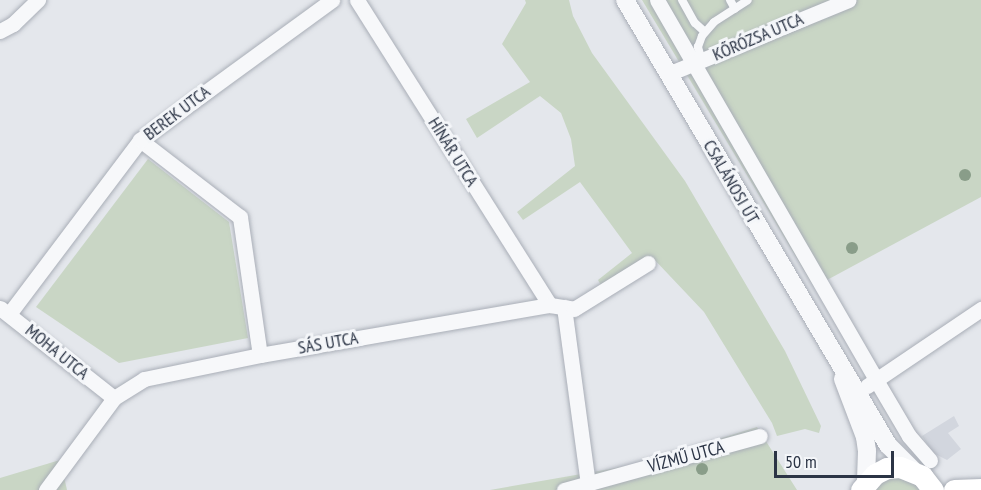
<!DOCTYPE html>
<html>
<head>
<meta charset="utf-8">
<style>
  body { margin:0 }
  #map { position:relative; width:981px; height:490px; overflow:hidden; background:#e4e7ec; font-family:"PT Sans Narrow",sans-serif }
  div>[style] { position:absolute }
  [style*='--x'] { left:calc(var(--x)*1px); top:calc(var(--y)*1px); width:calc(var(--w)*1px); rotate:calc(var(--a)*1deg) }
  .built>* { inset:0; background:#d2d6de }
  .green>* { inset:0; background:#c9d6c5 }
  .roads { filter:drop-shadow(0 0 2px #a9aeb7) drop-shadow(0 0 2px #a9aeb7) }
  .service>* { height:8px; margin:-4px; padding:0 4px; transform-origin:4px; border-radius:4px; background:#f7f8fa }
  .minor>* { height:15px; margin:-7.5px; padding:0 7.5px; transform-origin:7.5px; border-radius:7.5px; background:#f7f8fa }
  .tertiary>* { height:18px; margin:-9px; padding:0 9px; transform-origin:9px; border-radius:9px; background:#f7f8fa }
  .secondary>* { height:21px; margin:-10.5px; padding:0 10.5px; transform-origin:10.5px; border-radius:10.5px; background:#fff }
  .trees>* { width:12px; height:12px; margin:-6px; border-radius:50%; background:#899d89 }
  span { translate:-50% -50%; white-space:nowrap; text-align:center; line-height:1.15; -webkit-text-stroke:6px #f4f6f9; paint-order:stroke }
  .street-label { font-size:18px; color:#2b3445 }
  .scale { position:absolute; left:774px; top:451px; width:120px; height:27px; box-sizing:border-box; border:3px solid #2b3445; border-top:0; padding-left:8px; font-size:18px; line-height:21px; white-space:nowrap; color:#2b3445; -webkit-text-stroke:4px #f4f6f9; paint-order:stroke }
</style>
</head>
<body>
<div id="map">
  <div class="built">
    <i style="clip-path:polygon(954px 416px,959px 426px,948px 433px,961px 449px,947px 460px,933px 453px,922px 436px)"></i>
  </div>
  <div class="green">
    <i style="clip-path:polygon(525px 0,569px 0,573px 16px,592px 53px,685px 181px,785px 351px,821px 426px,819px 433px,805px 429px,777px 436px,772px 423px,704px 312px,651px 256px,602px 287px,598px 280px,632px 253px,580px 182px,523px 220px,517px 212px,575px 166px,571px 139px,561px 113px,540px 96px,477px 138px,466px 119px,530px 82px,502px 44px,526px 3px)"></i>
    <i style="clip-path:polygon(642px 0,981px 0,981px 197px,814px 287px)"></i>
    <i style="clip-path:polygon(148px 159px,229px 222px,248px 338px,119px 363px,36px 307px)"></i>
    <i style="clip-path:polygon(757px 427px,797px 490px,490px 490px,639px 464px)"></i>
    <i style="clip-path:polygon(60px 460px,67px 490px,0 490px,0 478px)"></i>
    <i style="clip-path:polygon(899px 477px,908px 479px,923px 490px,873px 490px,882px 481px)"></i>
  </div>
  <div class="roads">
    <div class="service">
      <i style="--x:682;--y:0;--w:26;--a:61"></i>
      <i style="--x:695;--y:23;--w:13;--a:42"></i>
      <i style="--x:730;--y:0;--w:10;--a:61"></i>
      <i style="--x:702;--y:61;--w:15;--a:-106"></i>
      <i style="--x:698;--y:47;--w:12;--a:-70"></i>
      <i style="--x:702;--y:36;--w:18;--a:-49"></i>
      <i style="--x:714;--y:22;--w:40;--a:-32.9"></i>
    </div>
    <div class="minor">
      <i style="--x:357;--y:0;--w:361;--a:57.7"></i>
      <i style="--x:657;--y:0;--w:439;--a:60"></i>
      <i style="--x:876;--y:380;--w:65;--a:59.5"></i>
      <i style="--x:909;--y:436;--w:32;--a:49"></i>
      <i style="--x:0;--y:31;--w:15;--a:-28"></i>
      <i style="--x:13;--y:24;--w:35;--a:-44"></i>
      <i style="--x:668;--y:74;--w:195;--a:-22.3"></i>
      <i style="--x:140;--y:140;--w:126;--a:37.6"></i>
      <i style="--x:240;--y:217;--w:139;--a:81.8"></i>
      <i style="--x:564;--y:307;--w:180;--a:82.3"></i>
      <i style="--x:0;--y:308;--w:145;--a:38.3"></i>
      <i style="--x:9;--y:314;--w:218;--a:-53"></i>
      <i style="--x:140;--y:140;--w:238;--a:-36.1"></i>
      <i style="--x:867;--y:386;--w:138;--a:-34"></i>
      <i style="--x:46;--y:490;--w:114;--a:-53.5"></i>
      <i style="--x:114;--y:398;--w:36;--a:-32"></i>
      <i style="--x:144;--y:379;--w:118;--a:-11.7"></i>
      <i style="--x:260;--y:355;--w:294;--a:-9.8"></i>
      <i style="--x:550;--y:305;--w:24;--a:9"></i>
      <i style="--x:574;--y:309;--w:87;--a:-31.9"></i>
      <i style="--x:564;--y:490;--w:203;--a:-15.4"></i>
    </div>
    <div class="tertiary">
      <i style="--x:625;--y:0;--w:517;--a:59.42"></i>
      <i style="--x:888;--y:445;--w:35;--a:45"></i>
      <i style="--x:843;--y:379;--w:62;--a:69.2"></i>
      <i style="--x:865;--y:437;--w:14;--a:82"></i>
      <i style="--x:867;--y:451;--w:32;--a:92"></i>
    </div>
    <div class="secondary">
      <i style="--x:861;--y:490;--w:21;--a:-49"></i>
      <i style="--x:875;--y:474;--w:13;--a:-27"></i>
      <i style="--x:887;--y:468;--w:13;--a:-4"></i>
      <i style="--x:900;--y:467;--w:24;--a:22"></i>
      <i style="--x:922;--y:476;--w:18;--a:52"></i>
      <i style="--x:954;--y:490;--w:27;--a:-2"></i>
    </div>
  </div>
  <div class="trees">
    <i style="left:965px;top:175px"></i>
    <i style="left:852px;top:248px"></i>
    <i style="left:702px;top:469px"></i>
  </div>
  <div class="street-label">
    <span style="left:758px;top:37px;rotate:-23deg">KŐRÓZSA UTCA</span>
    <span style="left:177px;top:113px;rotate:-37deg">BEREK UTCA</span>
    <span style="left:453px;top:152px;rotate:58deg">HÍNÁR UTCA</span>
    <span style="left:731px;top:182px;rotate:60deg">CSALÁNOSI ÚT</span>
    <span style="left:328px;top:343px;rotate:-10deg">SÁS UTCA</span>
    <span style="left:57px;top:352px;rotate:39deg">MOHA UTCA</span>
    <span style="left:686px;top:457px;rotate:-15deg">VÍZMŰ UTCA</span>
  </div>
  <div class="scale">50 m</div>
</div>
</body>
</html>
